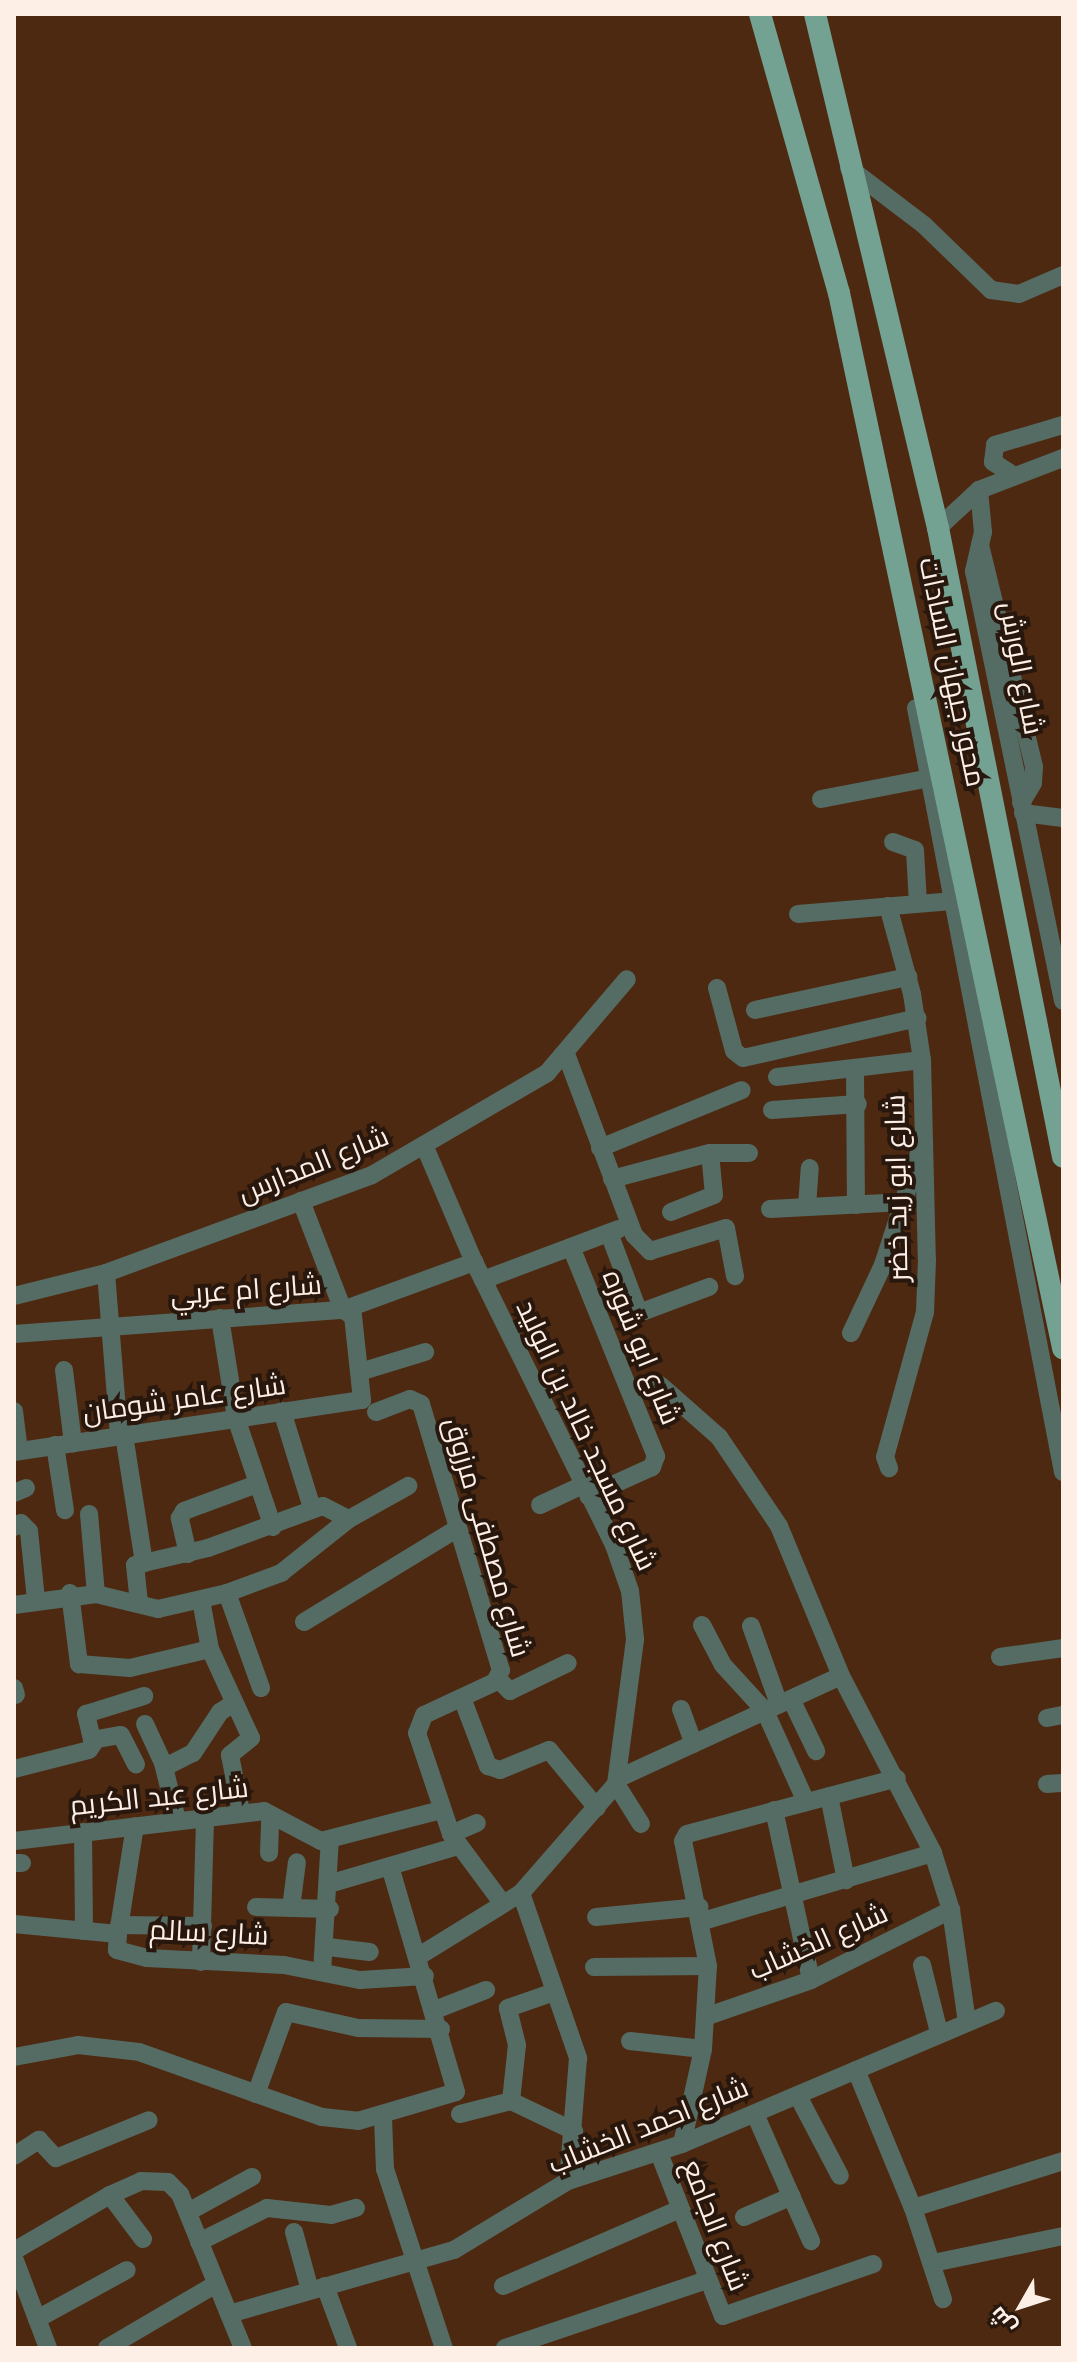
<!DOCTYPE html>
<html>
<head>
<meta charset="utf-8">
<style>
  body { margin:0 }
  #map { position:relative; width:1077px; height:2362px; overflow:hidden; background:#4e2911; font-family:Quicksand,Cairo,sans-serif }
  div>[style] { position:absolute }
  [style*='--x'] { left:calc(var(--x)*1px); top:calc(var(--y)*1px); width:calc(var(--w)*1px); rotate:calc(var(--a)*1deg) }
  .minor>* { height:18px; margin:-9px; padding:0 9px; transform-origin:9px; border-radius:9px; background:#556c64 }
  .major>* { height:22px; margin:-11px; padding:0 11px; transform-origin:11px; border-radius:11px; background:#73a292 }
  span { translate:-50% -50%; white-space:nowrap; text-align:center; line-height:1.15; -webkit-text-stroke:8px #28170d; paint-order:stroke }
  .street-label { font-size:28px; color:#fdeee6 }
  .frame { position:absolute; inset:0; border:16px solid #fdeee6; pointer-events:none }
  .north { position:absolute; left:981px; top:2266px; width:80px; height:80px; -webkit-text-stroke:6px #28170d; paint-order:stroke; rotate:231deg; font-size:22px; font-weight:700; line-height:32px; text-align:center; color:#fdeee6 }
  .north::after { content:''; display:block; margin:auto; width:28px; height:36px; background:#fdeee6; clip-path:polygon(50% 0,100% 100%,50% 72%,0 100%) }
</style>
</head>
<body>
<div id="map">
  <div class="minor">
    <i style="--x:849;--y:168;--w:94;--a:37.2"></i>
    <i style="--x:924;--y:225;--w:93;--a:44.1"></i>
    <i style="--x:991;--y:290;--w:28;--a:8"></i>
    <i style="--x:1019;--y:294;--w:48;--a:-23.4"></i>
    <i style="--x:1013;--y:475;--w:24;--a:-147"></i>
    <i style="--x:993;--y:462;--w:17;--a:-83"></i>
    <i style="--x:995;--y:445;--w:71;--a:-16.4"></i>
    <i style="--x:979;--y:490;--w:42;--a:84.6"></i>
    <i style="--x:983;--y:532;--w:40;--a:103"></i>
    <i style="--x:974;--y:571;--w:439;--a:78.3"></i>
    <i style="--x:938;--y:528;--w:56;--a:-42.8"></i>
    <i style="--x:979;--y:490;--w:90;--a:-20.9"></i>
    <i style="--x:980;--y:545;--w:228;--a:76.3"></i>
    <i style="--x:1034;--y:767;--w:16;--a:94"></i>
    <i style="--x:1033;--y:783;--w:23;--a:121"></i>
    <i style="--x:916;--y:708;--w:778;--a:79.11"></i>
    <i style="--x:821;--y:799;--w:111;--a:-10.9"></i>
    <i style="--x:1023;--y:813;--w:40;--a:7.1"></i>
    <i style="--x:893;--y:842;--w:23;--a:20"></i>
    <i style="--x:915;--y:850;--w:53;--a:86.8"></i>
    <i style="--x:888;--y:906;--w:91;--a:74.7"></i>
    <i style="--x:912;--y:994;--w:67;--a:81.4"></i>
    <i style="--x:922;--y:1060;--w:200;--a:88.6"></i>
    <i style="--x:927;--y:1260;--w:52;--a:92.2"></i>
    <i style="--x:925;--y:1312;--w:150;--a:105.4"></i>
    <i style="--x:885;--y:1457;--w:12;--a:70"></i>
    <i style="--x:798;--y:914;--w:157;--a:-4.8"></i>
    <i style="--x:717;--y:988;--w:65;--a:74.9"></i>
    <i style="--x:734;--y:1051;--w:11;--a:38"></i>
    <i style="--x:743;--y:1058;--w:179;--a:-12.9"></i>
    <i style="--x:755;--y:1010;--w:157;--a:-12.2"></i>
    <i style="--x:566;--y:1054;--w:193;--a:69.4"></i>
    <i style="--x:634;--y:1235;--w:23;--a:45"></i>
    <i style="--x:650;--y:1251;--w:79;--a:-16.8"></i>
    <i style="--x:726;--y:1228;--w:49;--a:79.4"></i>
    <i style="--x:855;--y:1069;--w:136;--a:89.6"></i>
    <i style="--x:777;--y:1077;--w:146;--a:-6.7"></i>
    <i style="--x:772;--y:1110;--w:86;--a:-4"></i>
    <i style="--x:600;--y:1148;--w:153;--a:-22.2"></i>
    <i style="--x:612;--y:1179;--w:101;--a:-14.9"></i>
    <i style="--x:710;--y:1153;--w:39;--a:0"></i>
    <i style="--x:807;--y:1207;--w:39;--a:-86"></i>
    <i style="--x:770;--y:1209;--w:134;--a:-3"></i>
    <i style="--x:671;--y:1212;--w:46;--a:-21.6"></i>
    <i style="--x:714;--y:1195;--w:42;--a:-95.4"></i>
    <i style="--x:609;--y:1233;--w:85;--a:69.4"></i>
    <i style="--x:639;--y:1313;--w:75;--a:-20.4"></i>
    <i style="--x:571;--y:1247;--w:226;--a:67.9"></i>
    <i style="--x:656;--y:1456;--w:12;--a:110"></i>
    <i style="--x:652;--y:1467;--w:70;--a:155.6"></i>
    <i style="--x:106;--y:1273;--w:164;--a:85.4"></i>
    <i style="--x:483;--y:1280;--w:145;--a:-20.6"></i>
    <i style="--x:14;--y:1296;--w:95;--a:-14"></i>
    <i style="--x:106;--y:1273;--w:283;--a:-20.2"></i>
    <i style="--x:372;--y:1175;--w:203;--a:-30.2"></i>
    <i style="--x:547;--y:1073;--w:123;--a:-49.6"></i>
    <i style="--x:220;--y:1318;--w:101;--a:80.9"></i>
    <i style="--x:236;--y:1418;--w:115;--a:71.3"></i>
    <i style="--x:851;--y:1333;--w:75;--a:-64.8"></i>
    <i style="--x:883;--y:1265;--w:118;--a:-72.2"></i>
    <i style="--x:14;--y:1334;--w:330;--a:-4.2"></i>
    <i style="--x:343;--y:1310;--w:140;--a:-20.1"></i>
    <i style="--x:64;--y:1370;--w:74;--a:83"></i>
    <i style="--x:363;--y:1371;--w:65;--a:-17"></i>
    <i style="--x:660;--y:1385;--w:79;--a:41.4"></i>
    <i style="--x:719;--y:1437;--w:107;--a:56"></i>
    <i style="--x:779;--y:1526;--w:162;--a:67.5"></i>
    <i style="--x:841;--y:1676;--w:199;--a:62.5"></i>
    <i style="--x:933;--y:1853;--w:60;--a:72.5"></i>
    <i style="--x:951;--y:1910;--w:113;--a:81.9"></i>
    <i style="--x:14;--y:1411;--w:40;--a:82.9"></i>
    <i style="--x:282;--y:1411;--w:102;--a:72.8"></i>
    <i style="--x:376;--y:1412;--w:36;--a:-21"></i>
    <i style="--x:410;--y:1399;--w:12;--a:24"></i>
    <i style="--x:421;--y:1404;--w:278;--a:73.3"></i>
    <i style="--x:501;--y:1670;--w:13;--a:117"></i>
    <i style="--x:495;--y:1682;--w:78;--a:155.1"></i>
    <i style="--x:424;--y:1715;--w:19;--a:111"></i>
    <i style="--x:417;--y:1733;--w:107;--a:71.4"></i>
    <i style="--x:451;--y:1834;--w:87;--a:53.4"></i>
    <i style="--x:124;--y:1435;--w:130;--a:81.1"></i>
    <i style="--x:55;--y:1445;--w:66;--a:81.3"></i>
    <i style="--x:14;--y:1452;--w:352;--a:-8.5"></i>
    <i style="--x:362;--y:1400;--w:84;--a:-96.1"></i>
    <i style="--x:353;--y:1316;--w:12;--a:-149"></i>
    <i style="--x:343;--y:1310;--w:117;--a:-111.1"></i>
    <i style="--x:14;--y:1493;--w:13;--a:-23"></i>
    <i style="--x:540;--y:1505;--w:47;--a:-24.9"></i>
    <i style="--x:89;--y:1514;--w:80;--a:85"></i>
    <i style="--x:14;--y:1527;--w:8;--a:-30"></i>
    <i style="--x:21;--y:1523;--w:11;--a:45"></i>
    <i style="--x:29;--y:1531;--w:69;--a:84.2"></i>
    <i style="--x:188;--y:1554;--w:37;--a:-103"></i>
    <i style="--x:180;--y:1518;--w:8;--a:-60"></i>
    <i style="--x:184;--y:1511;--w:78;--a:-20.3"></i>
    <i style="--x:70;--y:1593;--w:72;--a:82.8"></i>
    <i style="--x:79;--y:1664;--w:51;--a:4.5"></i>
    <i style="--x:130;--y:1668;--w:82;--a:-13.4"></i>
    <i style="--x:227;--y:1593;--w:101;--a:70.3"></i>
    <i style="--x:201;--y:1600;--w:50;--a:79.6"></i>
    <i style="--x:210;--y:1649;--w:98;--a:65.3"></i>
    <i style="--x:251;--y:1738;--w:27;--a:141"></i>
    <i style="--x:230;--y:1755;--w:58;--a:79.1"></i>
    <i style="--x:139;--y:1603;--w:38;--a:-96"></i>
    <i style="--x:135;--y:1565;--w:75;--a:-13.1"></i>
    <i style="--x:208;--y:1548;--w:122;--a:-20.1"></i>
    <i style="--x:323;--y:1506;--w:29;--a:27"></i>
    <i style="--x:14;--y:1605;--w:83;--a:-7.6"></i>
    <i style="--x:96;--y:1594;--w:64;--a:13.6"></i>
    <i style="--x:158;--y:1609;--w:71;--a:-13.1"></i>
    <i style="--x:227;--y:1593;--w:58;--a:-20.3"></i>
    <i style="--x:281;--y:1573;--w:87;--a:-38.5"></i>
    <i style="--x:349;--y:1519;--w:68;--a:-29.2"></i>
    <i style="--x:304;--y:1622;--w:177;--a:-31.4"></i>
    <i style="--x:702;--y:1625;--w:45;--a:62.3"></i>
    <i style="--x:723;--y:1665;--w:62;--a:47.6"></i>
    <i style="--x:765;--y:1711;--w:100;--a:65.7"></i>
    <i style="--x:751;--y:1626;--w:83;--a:70.3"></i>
    <i style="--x:1000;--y:1657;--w:64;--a:-8.1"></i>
    <i style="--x:498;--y:1679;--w:17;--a:45"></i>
    <i style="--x:510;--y:1691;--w:64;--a:-25.8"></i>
    <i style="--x:14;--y:1688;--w:7;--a:74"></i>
    <i style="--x:462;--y:1698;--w:73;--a:69.1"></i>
    <i style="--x:488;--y:1766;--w:13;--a:18"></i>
    <i style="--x:500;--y:1770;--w:53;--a:-22.2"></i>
    <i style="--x:549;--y:1750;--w:75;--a:50.4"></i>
    <i style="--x:791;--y:1699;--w:58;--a:64.3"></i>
    <i style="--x:681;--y:1709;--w:37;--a:70"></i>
    <i style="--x:1047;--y:1718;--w:16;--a:-11"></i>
    <i style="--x:145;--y:1724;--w:43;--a:65.2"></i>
    <i style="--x:163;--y:1763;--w:59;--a:76.2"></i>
    <i style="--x:92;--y:1740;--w:29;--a:-10"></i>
    <i style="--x:121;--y:1735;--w:33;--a:63"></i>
    <i style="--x:165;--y:1767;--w:31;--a:-27"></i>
    <i style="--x:193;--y:1753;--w:49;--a:-56.6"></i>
    <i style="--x:220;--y:1712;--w:17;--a:-33"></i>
    <i style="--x:14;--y:1769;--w:77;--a:-14.2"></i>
    <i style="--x:89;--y:1750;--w:7;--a:-56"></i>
    <i style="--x:93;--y:1744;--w:31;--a:-103"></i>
    <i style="--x:86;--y:1714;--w:61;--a:-17.2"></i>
    <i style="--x:619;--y:1778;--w:244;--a:-24.7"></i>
    <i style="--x:616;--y:1784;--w:47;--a:58"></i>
    <i style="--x:1047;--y:1784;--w:16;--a:-4"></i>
    <i style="--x:829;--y:1796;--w:86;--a:78.6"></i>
    <i style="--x:774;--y:1810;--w:174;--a:77.7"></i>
    <i style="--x:83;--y:1832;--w:99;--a:89.4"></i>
    <i style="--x:451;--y:1834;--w:28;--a:-23"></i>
    <i style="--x:14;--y:1841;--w:252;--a:-6.8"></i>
    <i style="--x:264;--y:1811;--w:64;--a:27.8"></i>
    <i style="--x:321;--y:1841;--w:124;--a:-14.5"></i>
    <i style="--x:269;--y:1853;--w:38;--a:-88"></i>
    <i style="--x:14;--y:1863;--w:8;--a:0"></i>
    <i style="--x:332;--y:1883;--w:131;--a:-16.4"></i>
    <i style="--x:521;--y:1893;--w:175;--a:70.9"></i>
    <i style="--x:578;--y:2058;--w:123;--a:94.6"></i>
    <i style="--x:256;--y:1907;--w:74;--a:1.5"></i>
    <i style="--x:291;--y:1908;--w:46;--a:-82.6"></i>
    <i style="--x:596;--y:1917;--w:104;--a:-5.5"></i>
    <i style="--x:703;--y:1921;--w:240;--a:-16.5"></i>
    <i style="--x:14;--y:1924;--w:104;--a:5.5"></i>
    <i style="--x:118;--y:1934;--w:16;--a:94"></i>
    <i style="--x:117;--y:1950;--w:31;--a:15"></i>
    <i style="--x:147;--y:1958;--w:137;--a:2.9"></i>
    <i style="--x:284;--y:1965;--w:77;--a:11.2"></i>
    <i style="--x:360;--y:1980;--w:65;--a:-3.5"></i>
    <i style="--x:119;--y:1925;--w:84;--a:0.7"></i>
    <i style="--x:118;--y:1934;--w:109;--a:-81.1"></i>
    <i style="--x:328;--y:1947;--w:42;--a:6.8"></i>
    <i style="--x:419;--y:1956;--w:120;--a:-31.7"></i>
    <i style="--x:521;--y:1893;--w:145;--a:-48.9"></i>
    <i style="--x:616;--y:1784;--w:146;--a:-82.5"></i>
    <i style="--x:635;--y:1639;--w:48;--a:-95.9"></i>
    <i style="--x:630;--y:1591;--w:49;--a:-109.2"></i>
    <i style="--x:614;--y:1545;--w:316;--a:-116.3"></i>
    <i style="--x:474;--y:1262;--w:127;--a:-113.1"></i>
    <i style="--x:201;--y:1962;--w:145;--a:-88.4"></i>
    <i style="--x:922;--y:1965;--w:69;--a:75.8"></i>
    <i style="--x:594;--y:1967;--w:114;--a:-0.5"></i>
    <i style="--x:322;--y:1972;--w:133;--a:-86.6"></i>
    <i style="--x:435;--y:2010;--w:55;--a:-21.4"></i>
    <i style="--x:705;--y:2017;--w:112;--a:-19.2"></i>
    <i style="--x:811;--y:1980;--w:157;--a:-26.6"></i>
    <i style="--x:630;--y:2041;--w:73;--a:6.3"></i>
    <i style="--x:14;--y:2057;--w:65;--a:-10.6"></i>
    <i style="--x:78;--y:2045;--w:61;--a:6.5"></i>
    <i style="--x:139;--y:2052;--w:194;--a:19.6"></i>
    <i style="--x:322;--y:2117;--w:36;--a:6"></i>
    <i style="--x:358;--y:2121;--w:102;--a:-16.5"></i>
    <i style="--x:456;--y:2092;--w:235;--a:-106.3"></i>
    <i style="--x:856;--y:2070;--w:149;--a:67.6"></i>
    <i style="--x:913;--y:2208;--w:96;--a:71.8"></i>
    <i style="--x:256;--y:2094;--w:87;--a:-69.9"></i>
    <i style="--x:286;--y:2012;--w:74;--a:12.5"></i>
    <i style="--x:358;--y:2028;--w:83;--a:0.7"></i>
    <i style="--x:798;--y:2096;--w:90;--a:62.3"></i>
    <i style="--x:511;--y:2101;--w:56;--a:-83.9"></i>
    <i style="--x:517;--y:2045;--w:38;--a:-104"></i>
    <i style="--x:508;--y:2008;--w:49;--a:-19.2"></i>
    <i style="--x:460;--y:2114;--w:53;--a:-14.3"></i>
    <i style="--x:511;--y:2101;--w:70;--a:25.5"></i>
    <i style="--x:755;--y:2114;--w:139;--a:66.2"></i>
    <i style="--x:383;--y:2118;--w:51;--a:87.8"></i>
    <i style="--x:385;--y:2169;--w:188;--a:71.8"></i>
    <i style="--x:682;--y:2144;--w:97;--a:-77.5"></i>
    <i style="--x:703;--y:2049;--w:83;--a:-86.6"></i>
    <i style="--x:708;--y:1966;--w:127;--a:-101.3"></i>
    <i style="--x:683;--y:1841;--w:8;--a:-60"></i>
    <i style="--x:687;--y:1834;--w:217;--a:-14.9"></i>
    <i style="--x:659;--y:2153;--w:175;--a:68.6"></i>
    <i style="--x:723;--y:2316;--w:159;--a:-19.1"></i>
    <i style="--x:14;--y:2156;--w:30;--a:-33"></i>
    <i style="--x:39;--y:2140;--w:25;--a:47"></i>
    <i style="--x:56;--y:2158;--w:100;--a:-22.2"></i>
    <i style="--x:110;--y:2195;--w:55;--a:53.1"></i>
    <i style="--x:913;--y:2208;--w:157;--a:-17.4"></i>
    <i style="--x:188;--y:2212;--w:73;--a:-28.7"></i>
    <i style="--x:744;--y:2217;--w:52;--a:-23.6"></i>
    <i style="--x:294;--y:2232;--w:60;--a:74.6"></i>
    <i style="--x:199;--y:2242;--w:76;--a:-26.6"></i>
    <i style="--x:267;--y:2208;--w:64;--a:6.2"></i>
    <i style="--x:331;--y:2215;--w:26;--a:-16"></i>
    <i style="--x:14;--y:2251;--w:111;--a:-30.3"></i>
    <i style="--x:110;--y:2195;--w:34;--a:-24"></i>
    <i style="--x:141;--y:2181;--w:27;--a:2"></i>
    <i style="--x:168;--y:2182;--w:17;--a:45"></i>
    <i style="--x:180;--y:2194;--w:166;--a:67.8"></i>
    <i style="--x:14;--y:2258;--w:96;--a:69.3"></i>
    <i style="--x:933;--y:2263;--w:133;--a:-11.7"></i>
    <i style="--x:325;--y:2286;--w:66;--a:69.6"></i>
    <i style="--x:503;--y:2286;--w:193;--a:-23.5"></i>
    <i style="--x:229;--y:2314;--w:234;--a:-15.9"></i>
    <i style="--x:454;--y:2250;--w:133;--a:-31.2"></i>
    <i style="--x:568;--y:2181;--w:120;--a:-18"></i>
    <i style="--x:682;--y:2144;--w:341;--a:-23"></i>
    <i style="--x:37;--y:2319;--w:102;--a:-28.6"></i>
    <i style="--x:107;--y:2348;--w:126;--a:-30.4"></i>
    <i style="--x:505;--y:2348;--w:213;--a:-18.6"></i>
  </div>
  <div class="major">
    <i style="--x:760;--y:14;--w:290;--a:74.2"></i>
    <i style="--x:839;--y:293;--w:1079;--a:78.01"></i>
    <i style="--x:815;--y:14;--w:529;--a:76.54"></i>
    <i style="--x:938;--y:528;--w:641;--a:78.76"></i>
  </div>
  <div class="street-label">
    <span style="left:1022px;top:668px;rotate:79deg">شارع الورش</span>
    <span style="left:953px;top:672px;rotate:78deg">محور جيهان السادات</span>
    <span style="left:313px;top:1164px;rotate:-22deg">شارع المدارس</span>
    <span style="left:896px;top:1188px;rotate:-91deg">شارع ابو زيد خضر</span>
    <span style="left:246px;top:1289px;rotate:-4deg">شارع ام عربي</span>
    <span style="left:642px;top:1347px;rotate:68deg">شارع ابو شوره</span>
    <span style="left:184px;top:1398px;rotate:-8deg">شارع عامر شومان</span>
    <span style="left:587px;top:1435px;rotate:65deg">شارع مسجد خالد بن الوليد</span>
    <span style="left:488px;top:1537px;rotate:74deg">شارع مصطفى مرزوق</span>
    <span style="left:159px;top:1796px;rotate:-6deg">شارع عبد الكريم</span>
    <span style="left:209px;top:1932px;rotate:3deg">شارع سالم</span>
    <span style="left:818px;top:1941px;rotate:-24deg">شارع الخشاب</span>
    <span style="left:648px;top:2125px;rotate:-22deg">شارع احمد الخشاب</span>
    <span style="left:716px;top:2225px;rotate:69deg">شارع الجامع</span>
  </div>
  <div class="frame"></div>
  <div class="north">ش</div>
</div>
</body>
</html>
